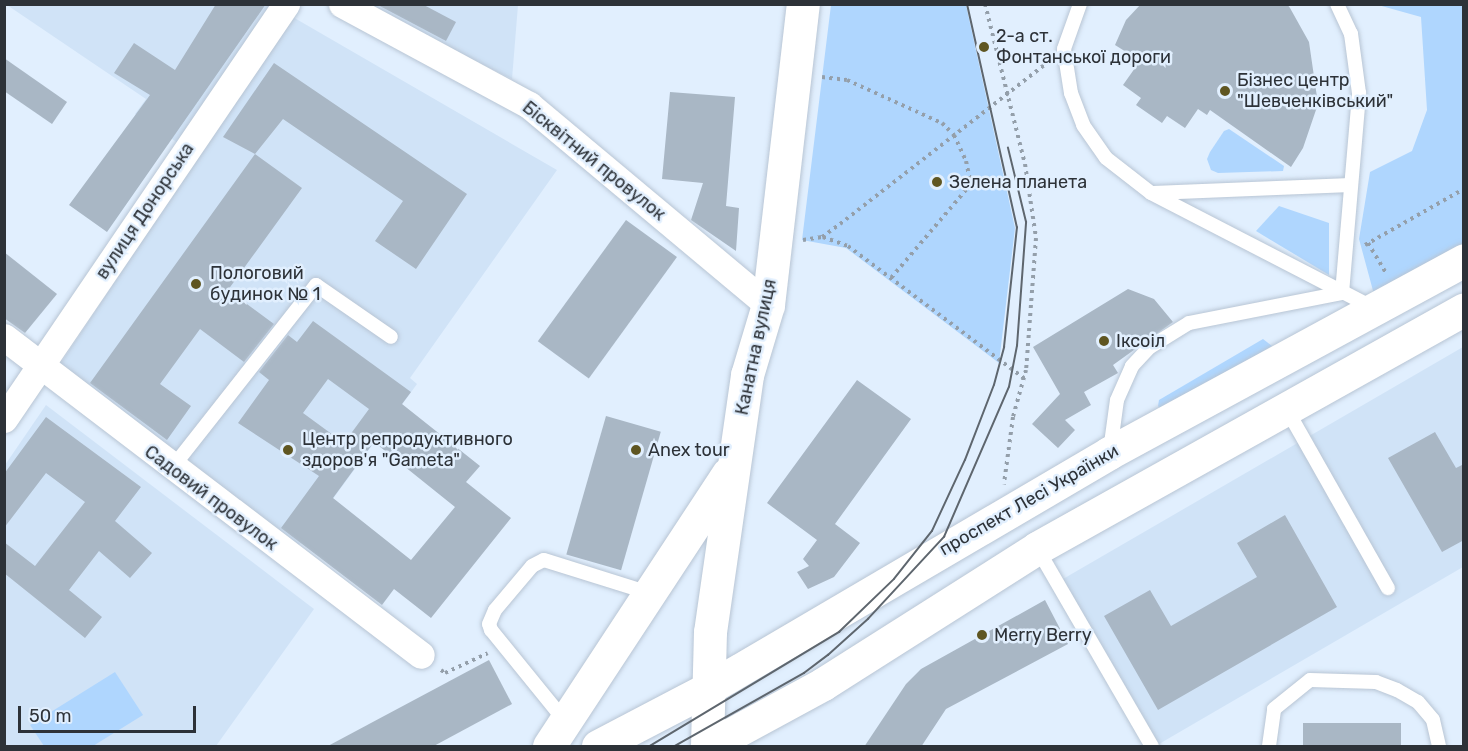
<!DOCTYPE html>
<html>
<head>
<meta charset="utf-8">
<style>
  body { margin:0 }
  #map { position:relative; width:1468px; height:751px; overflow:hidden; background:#e1effe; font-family:Rubik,sans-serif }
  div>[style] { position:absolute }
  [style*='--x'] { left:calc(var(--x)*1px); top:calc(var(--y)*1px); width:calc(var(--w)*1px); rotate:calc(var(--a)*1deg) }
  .built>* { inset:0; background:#d0e3f7 }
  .green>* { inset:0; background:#afd6fe }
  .building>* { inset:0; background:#a9b7c5; transform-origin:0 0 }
  .path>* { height:4px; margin-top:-2px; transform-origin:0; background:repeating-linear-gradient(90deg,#949faa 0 3px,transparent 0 7.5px) }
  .roads { filter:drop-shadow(0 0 2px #b8c5d4) drop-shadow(0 0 2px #b8c5d4) }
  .service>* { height:14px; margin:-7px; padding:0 7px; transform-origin:7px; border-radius:7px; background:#fff }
  .minor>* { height:27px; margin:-13.5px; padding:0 13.5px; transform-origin:13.5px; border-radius:13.5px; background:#fff }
  .secondary>* { height:33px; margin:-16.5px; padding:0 16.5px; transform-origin:16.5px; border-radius:16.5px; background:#fff }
  .tram>* { height:1.5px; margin:-0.75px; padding:0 0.75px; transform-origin:0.75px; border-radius:0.75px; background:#5e666e }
  .dots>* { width:16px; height:16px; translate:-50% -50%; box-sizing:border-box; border:3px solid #e1effe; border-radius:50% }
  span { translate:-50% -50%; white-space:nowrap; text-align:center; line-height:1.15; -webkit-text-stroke:5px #e1effe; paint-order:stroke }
  .poi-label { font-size:18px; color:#2d3238 }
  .left { translate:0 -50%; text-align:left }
  .street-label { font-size:18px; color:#2d3238 }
  .frame { position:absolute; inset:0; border:6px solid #2d3238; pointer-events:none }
  .scale { position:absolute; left:18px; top:706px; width:178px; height:27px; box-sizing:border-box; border:3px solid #2d3238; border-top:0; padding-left:8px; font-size:18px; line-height:21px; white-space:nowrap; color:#2d3238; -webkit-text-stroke:4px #e1effe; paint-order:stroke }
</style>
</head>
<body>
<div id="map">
  <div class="built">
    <i style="clip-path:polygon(7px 5px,284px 5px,184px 147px,135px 114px,146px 99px)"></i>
    <i style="clip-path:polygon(362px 5px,518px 5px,512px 79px)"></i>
    <i style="clip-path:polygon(291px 16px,557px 170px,410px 378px,417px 384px,289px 559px,51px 378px)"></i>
    <i style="clip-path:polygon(1463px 347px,1463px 567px,1159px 744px,1063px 579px)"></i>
    <i style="clip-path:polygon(46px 405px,314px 609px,216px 746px,5px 746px,5px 465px)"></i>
  </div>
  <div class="green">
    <i style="clip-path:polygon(831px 5px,966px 5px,1015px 228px,999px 363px,846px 248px,802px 240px)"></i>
    <i style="clip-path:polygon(1378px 5px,1463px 5px,1463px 249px,1375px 298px,1359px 239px,1370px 172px,1412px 151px,1427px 110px,1421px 17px)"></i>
    <i style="clip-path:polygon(1229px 129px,1284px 166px,1283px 171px,1218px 173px,1211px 170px,1207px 159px,1210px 152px,1224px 131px)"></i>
    <i style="clip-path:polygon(1279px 206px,1329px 223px,1329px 275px,1256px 231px)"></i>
    <i style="clip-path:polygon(1263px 339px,1272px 346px,1162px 411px,1158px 406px,1159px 400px)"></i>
    <i style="clip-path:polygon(115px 672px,143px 715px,93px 746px,44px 746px,30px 725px)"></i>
  </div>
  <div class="building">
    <i style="clip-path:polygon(216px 4px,266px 4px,107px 232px,69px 205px,150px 95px,114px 73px,134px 43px,175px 70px)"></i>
    <i style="clip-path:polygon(376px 4px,422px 4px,456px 22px,446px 41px)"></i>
    <i style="clip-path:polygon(1141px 4px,1287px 4px,1290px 8px,1309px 42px,1318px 104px,1303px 148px,1291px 167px,1210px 110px,1207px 115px,1198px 109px,1185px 128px,1167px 116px,1162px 123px,1136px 105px,1141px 98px,1123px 85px,1135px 68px,1126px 62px,1131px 55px,1115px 45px,1126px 20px)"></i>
    <i style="clip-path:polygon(4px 58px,67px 102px,52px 124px,4px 91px)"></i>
    <i style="clip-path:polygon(274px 63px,467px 194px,416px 269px,375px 241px,403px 201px,283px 119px,255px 154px,223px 137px)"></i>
    <i style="clip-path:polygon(670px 92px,735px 97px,726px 206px,739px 208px,736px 251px,691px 220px,703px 183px,662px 179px)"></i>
    <i style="clip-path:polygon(255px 154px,302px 188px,228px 290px,274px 324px,244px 362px,200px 329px,160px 384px,191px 406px,167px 440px,90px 383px)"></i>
    <i style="left:626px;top:220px;width:63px;height:150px;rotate:36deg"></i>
    <i style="clip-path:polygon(4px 252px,57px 294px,25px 333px,4px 318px)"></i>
    <i style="clip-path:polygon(1128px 289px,1154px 299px,1173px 322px,1113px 365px,1118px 373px,1084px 392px,1091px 405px,1065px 420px,1075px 430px,1058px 448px,1032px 424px,1060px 394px,1033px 347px)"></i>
    <i style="clip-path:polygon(evenodd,313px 321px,411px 392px,402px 404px,480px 466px,466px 482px,511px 518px,431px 618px,394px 589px,382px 605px,281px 528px,319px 476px,238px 423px,269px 380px,259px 372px,288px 335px,297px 342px,313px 321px,328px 379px,369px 409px,344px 443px,303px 413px,328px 379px,313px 321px,374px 442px,455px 507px,411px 560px,333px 498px,374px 442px)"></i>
    <i style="clip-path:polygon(857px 380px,911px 419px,835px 524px,860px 543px,834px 577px,808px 589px,797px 572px,809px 566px,803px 559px,817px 540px,767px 503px)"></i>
    <i style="left:606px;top:416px;width:57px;height:144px;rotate:16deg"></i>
    <i style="clip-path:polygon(46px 417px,141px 487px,115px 521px,152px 553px,130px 578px,99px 551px,69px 590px,102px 617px,85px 638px,4px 573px,4px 542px,35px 566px,85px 502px,46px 473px,4px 528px,4px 474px)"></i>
    <i style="clip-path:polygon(1435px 432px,1456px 468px,1464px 464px,1464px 540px,1442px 552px,1388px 458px)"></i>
    <i style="clip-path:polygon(1285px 515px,1337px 607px,1158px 710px,1104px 616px,1150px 590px,1171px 626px,1257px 577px,1237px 543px)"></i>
    <i style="clip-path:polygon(1045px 600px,1068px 644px,946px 709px,921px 747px,864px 747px,906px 684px,921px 669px)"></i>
    <i style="clip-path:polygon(489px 660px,512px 704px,432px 747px,326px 747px)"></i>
    <i style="left:1303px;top:723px;width:98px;height:24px"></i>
  </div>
  <div class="path">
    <i style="--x:985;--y:4;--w:165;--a:76"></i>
    <i style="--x:1025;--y:164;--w:75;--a:81.5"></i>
    <i style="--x:1036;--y:238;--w:132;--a:94.3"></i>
    <i style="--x:1026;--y:370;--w:49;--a:105.5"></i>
    <i style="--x:1013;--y:417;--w:68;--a:97.7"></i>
    <i style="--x:822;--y:77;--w:25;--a:7"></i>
    <i style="--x:847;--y:80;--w:104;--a:24.4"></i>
    <i style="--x:942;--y:123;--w:17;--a:45"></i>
    <i style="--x:954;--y:135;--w:29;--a:65"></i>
    <i style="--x:966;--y:161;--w:24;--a:78"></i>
    <i style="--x:971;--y:184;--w:123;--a:130.4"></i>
    <i style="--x:823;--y:237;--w:27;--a:20"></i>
    <i style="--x:848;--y:246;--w:220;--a:36.9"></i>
    <i style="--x:803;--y:240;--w:19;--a:-9"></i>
    <i style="--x:822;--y:237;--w:22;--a:-36"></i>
    <i style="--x:840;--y:224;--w:264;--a:-37.9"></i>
    <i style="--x:1368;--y:243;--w:35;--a:59"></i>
    <i style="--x:1365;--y:245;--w:114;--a:-29.5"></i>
    <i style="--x:441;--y:670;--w:5;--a:37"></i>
    <i style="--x:445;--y:673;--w:47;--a:-24.9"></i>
  </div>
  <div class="roads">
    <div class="service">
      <i style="--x:1080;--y:4;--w:48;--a:109.6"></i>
      <i style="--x:1064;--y:49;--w:45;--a:81"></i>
      <i style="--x:1071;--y:93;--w:34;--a:69"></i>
      <i style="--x:1083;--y:125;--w:40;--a:55.1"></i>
      <i style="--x:1106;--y:158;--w:57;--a:37.9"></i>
      <i style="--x:1151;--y:193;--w:249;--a:27.3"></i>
      <i style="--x:1153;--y:193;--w:198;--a:-2.3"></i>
      <i style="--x:1286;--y:408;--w:207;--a:60.5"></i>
      <i style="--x:1110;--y:451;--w:51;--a:-82.2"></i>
      <i style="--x:1117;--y:400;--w:37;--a:-66"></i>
      <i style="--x:1132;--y:366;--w:26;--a:-47"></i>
      <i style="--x:1150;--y:347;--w:46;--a:-31.6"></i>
      <i style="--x:1189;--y:323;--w:156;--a:-11.1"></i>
      <i style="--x:1342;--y:293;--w:201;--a:-85.1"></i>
      <i style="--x:1359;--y:93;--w:60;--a:-97.7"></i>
      <i style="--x:1351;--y:34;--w:33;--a:-115"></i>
      <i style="--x:172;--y:468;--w:233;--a:-51.8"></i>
      <i style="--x:316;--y:285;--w:91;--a:34.7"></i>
      <i style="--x:1037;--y:548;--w:229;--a:59.9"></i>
      <i style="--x:565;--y:721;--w:117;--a:-129.1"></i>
      <i style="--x:491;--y:630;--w:6;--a:-108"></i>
      <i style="--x:489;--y:624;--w:15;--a:-67"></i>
      <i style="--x:495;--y:610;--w:57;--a:-49.9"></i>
      <i style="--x:532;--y:566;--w:13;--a:-27"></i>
      <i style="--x:544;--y:560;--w:110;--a:17.4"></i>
      <i style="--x:1269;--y:746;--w:37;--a:-82"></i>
      <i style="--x:1274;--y:709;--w:46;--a:-38.9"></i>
      <i style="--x:1310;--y:680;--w:66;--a:1.7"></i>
      <i style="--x:1376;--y:682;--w:22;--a:21"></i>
      <i style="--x:1397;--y:690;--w:24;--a:30"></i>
      <i style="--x:1418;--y:702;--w:23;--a:50"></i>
      <i style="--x:1433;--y:720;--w:27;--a:77"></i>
    </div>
    <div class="minor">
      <i style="--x:342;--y:4;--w:213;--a:28.4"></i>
      <i style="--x:529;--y:105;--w:312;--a:39.9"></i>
      <i style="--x:4;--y:337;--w:524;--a:37.33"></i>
      <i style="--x:4;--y:419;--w:502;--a:-55.8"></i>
    </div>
    <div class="secondary">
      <i style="--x:549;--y:746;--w:326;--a:-56.7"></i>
      <i style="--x:598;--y:746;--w:123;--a:-27.6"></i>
      <i style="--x:707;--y:689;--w:466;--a:-30.4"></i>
      <i style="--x:1109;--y:453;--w:404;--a:-28.5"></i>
      <i style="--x:707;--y:746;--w:114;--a:-88.5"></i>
      <i style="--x:710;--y:632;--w:260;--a:-81.8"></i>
      <i style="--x:747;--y:375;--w:73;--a:-73.3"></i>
      <i style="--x:768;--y:305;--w:303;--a:-83.4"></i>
      <i style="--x:709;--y:746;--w:130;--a:-28.5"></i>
      <i style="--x:823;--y:684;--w:254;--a:-32.4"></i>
      <i style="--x:1037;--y:548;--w:489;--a:-29.2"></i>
    </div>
  </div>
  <div class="tram">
    <i style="--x:650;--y:746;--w:221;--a:-31.1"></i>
    <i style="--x:839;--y:632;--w:76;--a:-43.9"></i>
    <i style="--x:894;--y:579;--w:61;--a:-51.6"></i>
    <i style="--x:932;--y:531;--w:78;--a:-65.1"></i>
    <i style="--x:965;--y:460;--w:80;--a:-68.9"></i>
    <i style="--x:994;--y:385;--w:39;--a:-75"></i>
    <i style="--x:1004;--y:347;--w:120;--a:-83.8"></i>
    <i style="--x:1017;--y:228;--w:230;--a:-102.6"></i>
    <i style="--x:675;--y:746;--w:148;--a:-29.5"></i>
    <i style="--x:804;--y:673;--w:30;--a:-37"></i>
    <i style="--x:828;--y:655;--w:54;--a:-42"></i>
    <i style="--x:868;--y:619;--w:112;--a:-47.2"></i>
    <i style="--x:944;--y:537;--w:163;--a:-66.6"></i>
    <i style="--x:1009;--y:387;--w:42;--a:-79"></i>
    <i style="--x:1017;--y:346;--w:124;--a:-85.8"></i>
    <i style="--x:1026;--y:222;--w:76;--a:-103.7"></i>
  </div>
  <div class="dots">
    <i style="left:984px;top:47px;background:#5f5622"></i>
    <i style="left:1225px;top:91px;background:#5f5622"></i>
    <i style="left:937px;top:182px;background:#5f5622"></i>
    <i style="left:196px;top:284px;background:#5f5622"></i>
    <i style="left:1104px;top:341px;background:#5f5622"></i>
    <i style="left:288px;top:450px;background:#5f5622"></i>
    <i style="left:636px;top:450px;background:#5f5622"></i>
    <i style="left:982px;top:635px;background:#5f5622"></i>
  </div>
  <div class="poi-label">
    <span class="left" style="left:996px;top:47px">2-а ст.<br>Фонтанської дороги</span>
    <span class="left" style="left:1237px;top:91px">Бізнес центр<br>"Шевченківський"</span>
    <span class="left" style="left:949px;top:182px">Зелена планета</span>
    <span class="left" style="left:210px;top:284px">Пологовий<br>будинок № 1</span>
    <span class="left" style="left:1116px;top:341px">Іксоіл</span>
    <span class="left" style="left:302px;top:450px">Центр репродуктивного<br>здоров'я "Gameta"</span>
    <span class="left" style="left:648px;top:450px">Anex tour</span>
    <span class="left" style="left:994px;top:635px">Merry Berry</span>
  </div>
  <div class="street-label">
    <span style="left:594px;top:161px;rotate:39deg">Бісквітний провулок</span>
    <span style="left:145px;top:211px;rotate:-56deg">вулиця Донорська</span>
    <span style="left:756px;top:347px;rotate:-78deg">Канатна вулиця</span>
    <span style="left:211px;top:498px;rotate:37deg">Садовий провулок</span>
    <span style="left:1029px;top:500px;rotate:-30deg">проспект Лесі Українки</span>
  </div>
  <div class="frame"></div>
  <div class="scale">50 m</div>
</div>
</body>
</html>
